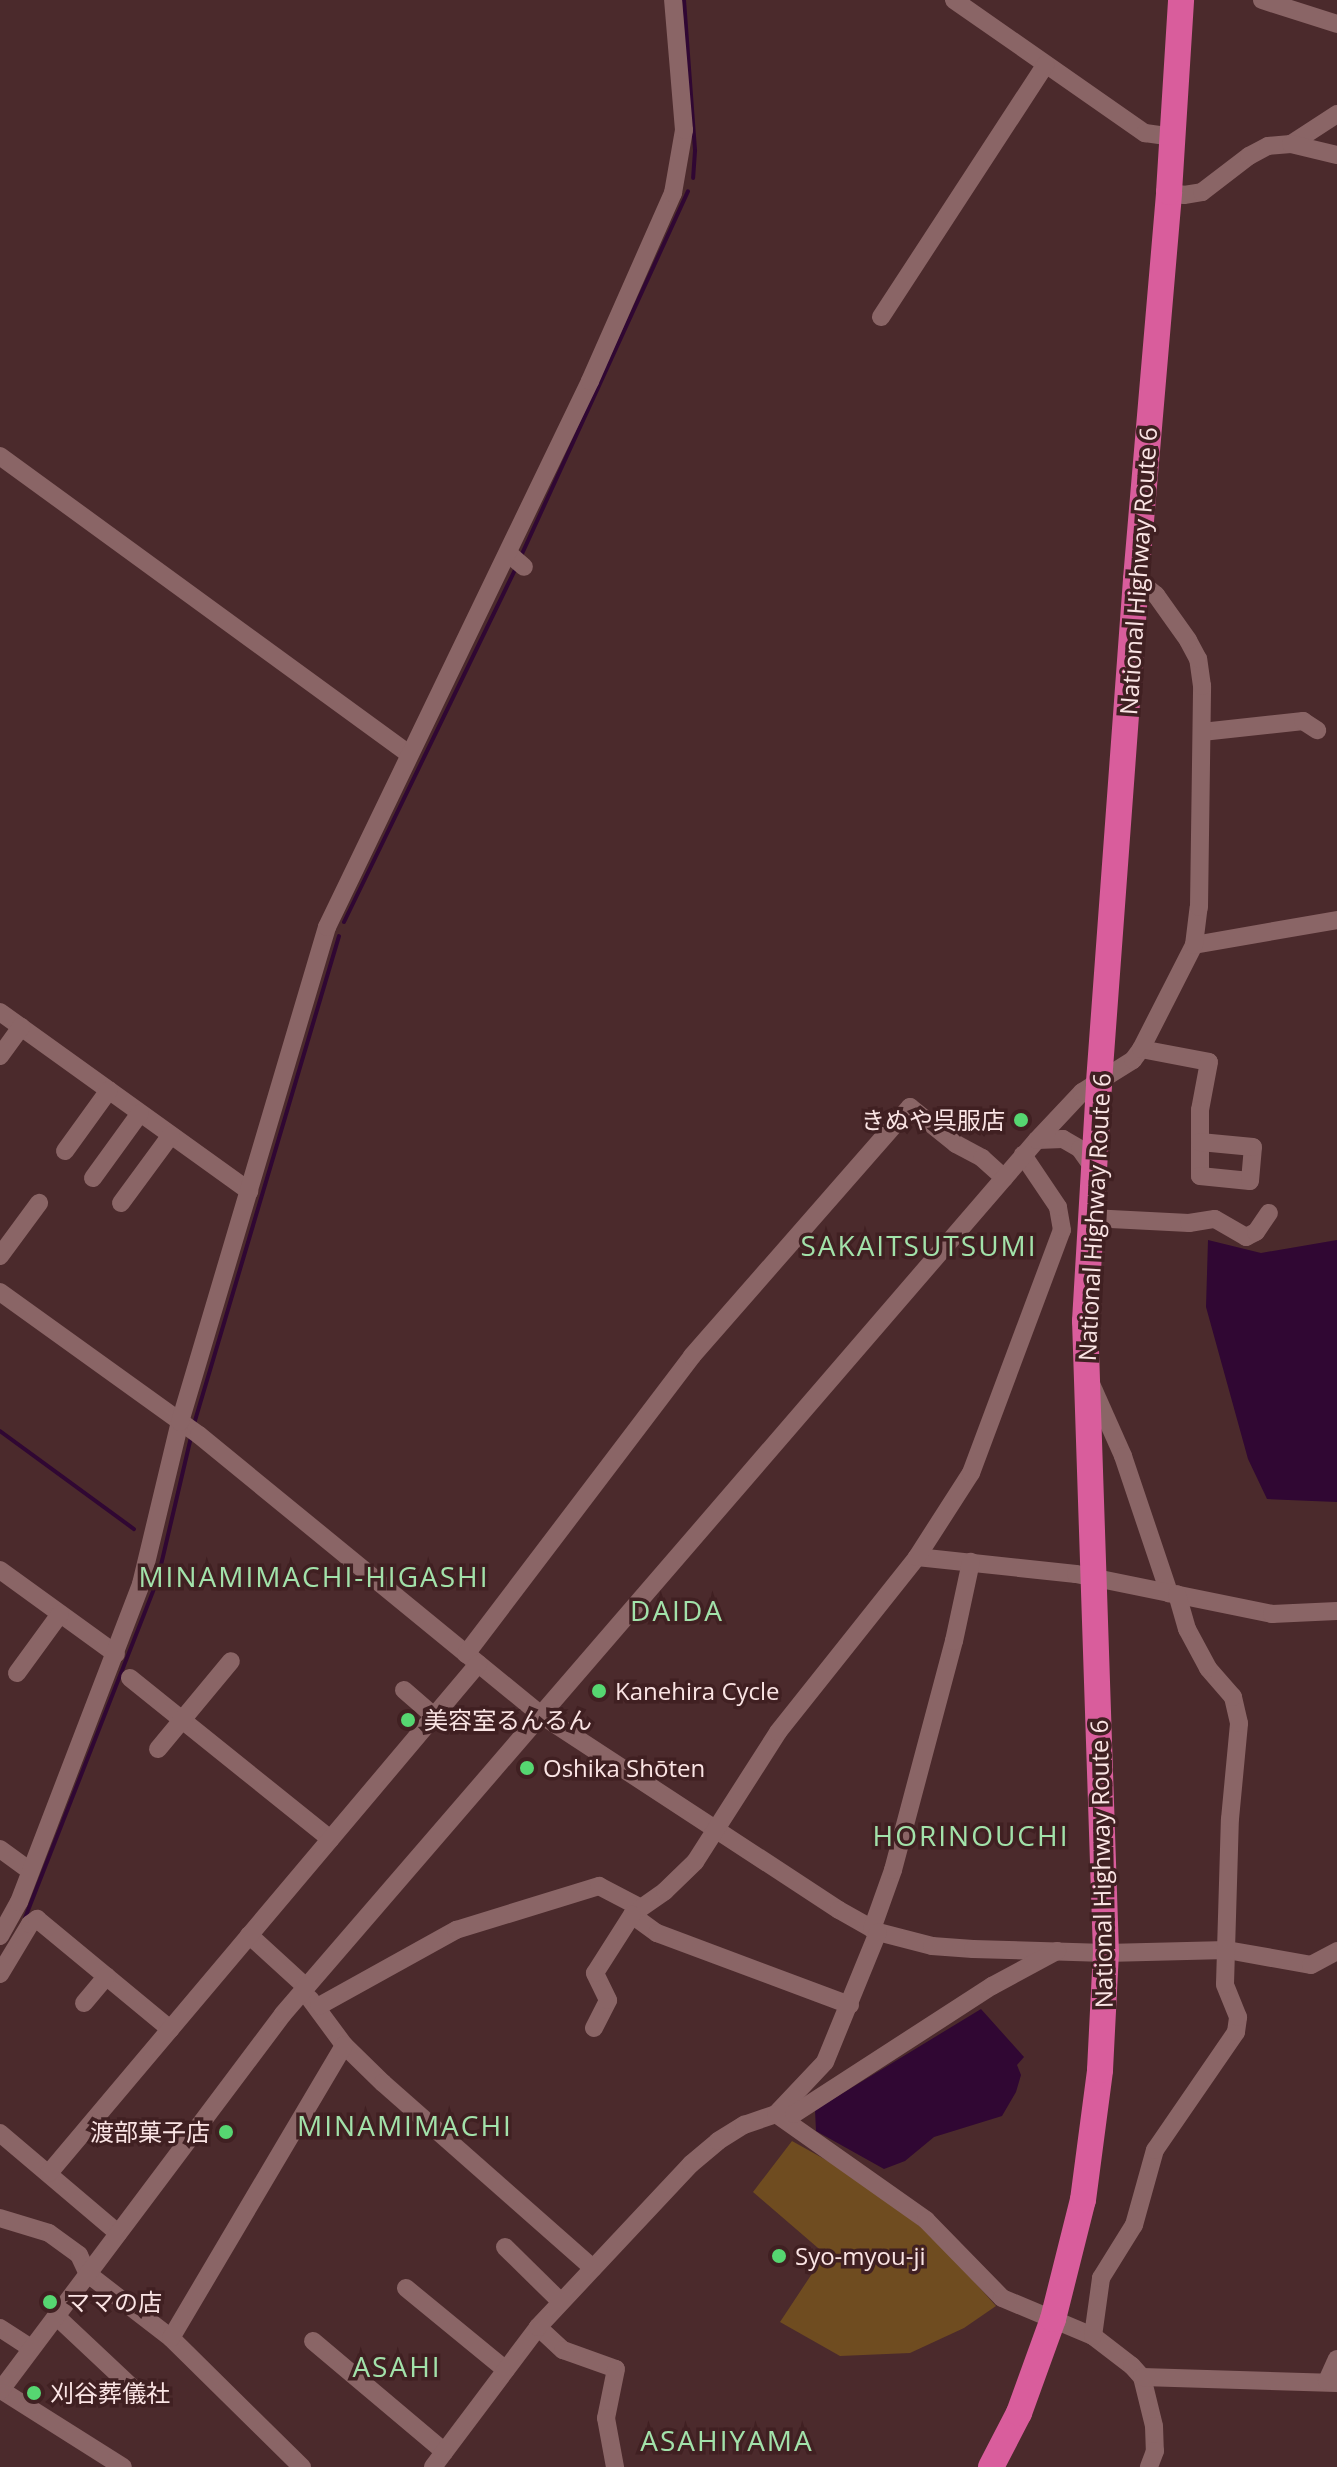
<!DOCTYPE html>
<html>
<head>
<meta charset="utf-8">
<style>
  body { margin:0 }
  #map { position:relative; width:1337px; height:2467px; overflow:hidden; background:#4b2a2c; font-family:"Open Sans","Noto Sans JP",sans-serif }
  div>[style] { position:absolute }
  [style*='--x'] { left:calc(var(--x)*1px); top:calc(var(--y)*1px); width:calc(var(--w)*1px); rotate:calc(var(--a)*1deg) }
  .green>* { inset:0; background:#6f4c20 }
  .water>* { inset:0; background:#300733 }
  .stream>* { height:4px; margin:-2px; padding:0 2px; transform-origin:2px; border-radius:2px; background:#300733 }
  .minor>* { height:18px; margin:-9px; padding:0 9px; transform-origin:9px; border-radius:9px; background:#8a6566 }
  .highway>* { height:26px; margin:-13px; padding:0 13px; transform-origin:13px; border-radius:13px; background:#d95d9c }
  .dots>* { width:22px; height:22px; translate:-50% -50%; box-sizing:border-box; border:4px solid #402022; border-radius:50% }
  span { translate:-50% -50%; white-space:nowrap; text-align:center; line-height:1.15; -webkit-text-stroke:7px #402022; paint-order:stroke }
  .street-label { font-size:24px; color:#fae4e4 }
  .poi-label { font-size:24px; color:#fae4e4 }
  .right { translate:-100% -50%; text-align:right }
  .left { translate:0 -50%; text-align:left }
  .quarter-label { font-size:28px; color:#a2e2aa; letter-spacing:2px }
</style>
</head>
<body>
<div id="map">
  <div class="green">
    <i style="clip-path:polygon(792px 2141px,853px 2175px,935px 2238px,996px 2306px,964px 2328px,910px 2353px,840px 2356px,780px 2322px,825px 2254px,753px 2192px)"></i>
  </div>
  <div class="water">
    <i style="clip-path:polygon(1208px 1240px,1261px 1253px,1337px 1240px,1337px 1502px,1267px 1499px,1248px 1459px,1206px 1307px)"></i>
    <i style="clip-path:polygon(981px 2009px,1024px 2057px,1017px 2065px,1021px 2075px,1016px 2092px,1002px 2116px,934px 2137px,905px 2161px,884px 2169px,816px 2131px,815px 2110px)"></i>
  </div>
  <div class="stream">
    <i style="--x:684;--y:0;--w:151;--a:85.8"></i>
    <i style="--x:695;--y:151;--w:27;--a:94"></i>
    <i style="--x:521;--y:556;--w:401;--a:-65.4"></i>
    <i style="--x:344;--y:922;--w:394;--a:-64.1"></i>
    <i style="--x:194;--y:1424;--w:509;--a:-73.45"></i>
    <i style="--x:0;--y:1431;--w:166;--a:36.2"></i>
    <i style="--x:25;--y:1918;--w:361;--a:-68.6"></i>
    <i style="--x:157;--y:1582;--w:149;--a:-76.8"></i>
  </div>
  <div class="minor">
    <i style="--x:954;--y:0;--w:233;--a:34.9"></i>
    <i style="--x:1145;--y:133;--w:27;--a:8"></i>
    <i style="--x:1262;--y:0;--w:79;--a:17.7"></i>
    <i style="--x:1291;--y:144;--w:55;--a:-33.1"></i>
    <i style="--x:1169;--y:192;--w:15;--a:11"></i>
    <i style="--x:1184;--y:195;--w:18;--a:-9"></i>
    <i style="--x:1202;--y:192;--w:59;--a:-37.5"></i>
    <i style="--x:1249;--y:156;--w:21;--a:-28"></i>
    <i style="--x:1268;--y:146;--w:23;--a:-5"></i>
    <i style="--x:1291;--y:144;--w:47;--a:13.4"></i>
    <i style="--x:881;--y:317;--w:301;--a:-56.9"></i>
    <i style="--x:0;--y:456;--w:506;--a:36.08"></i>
    <i style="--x:508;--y:553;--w:21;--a:41"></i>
    <i style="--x:1202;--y:732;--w:102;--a:-6.2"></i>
    <i style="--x:1303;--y:721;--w:17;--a:33"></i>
    <i style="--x:1194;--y:945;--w:145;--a:-9.9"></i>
    <i style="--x:0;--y:1012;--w:307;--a:35.7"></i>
    <i style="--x:1141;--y:1049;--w:69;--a:10.8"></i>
    <i style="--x:1209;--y:1062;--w:49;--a:100.6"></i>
    <i style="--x:1200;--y:1110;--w:66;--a:90"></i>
    <i style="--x:1200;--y:1176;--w:50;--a:5.7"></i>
    <i style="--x:1250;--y:1181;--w:34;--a:-85"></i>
    <i style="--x:1253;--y:1147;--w:53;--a:-174.6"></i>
    <i style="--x:0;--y:1056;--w:36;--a:-54"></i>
    <i style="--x:1037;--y:1140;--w:26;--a:-2"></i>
    <i style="--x:1063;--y:1139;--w:20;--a:30"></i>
    <i style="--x:1080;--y:1149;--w:24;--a:55"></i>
    <i style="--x:65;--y:1151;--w:75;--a:-54.2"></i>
    <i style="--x:93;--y:1178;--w:80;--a:-54.1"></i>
    <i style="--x:121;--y:1203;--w:84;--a:-53.7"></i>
    <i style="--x:1091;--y:1218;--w:98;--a:2.9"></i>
    <i style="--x:1189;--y:1223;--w:26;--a:-9"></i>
    <i style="--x:1215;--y:1219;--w:36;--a:30"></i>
    <i style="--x:1246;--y:1237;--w:11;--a:-27"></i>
    <i style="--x:1256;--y:1232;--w:23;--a:-56"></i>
    <i style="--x:0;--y:1256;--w:66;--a:-53.7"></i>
    <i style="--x:0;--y:1292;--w:245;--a:35.7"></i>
    <i style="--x:199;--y:1435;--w:442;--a:39.3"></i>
    <i style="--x:541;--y:1715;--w:356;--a:33.2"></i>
    <i style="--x:839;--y:1910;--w:45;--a:29.4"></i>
    <i style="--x:878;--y:1932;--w:56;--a:14.5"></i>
    <i style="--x:932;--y:1946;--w:41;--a:4.2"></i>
    <i style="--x:973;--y:1949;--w:133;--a:1.7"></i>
    <i style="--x:1106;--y:1953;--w:121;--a:-1.4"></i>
    <i style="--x:1227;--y:1950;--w:85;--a:10.1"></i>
    <i style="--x:1311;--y:1965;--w:30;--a:-28"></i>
    <i style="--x:1091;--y:1384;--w:79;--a:66"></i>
    <i style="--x:1123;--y:1456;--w:145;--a:71.4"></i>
    <i style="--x:917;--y:1557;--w:160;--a:6.1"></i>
    <i style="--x:1076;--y:1574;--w:200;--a:11.5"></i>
    <i style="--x:1272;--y:1614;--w:65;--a:-2.6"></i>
    <i style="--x:0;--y:1570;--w:143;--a:35.9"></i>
    <i style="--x:466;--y:1654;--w:374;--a:-52.8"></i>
    <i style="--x:692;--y:1356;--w:331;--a:-48.8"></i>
    <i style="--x:910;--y:1107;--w:59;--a:38.8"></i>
    <i style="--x:956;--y:1144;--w:30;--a:28"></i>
    <i style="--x:982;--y:1158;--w:30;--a:42"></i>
    <i style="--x:17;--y:1673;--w:73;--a:-53.9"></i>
    <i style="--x:130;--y:1678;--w:257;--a:38.8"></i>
    <i style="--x:404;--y:1690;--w:40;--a:41"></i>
    <i style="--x:158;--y:1749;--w:114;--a:-50.3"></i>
    <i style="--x:0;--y:1849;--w:37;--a:36"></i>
    <i style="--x:641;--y:1908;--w:11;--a:142"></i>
    <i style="--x:632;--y:1915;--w:31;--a:36"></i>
    <i style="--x:657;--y:1933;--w:206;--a:20.5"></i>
    <i style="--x:872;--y:1929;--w:63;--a:-70.4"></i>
    <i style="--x:893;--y:1870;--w:237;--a:-75.1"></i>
    <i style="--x:954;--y:1641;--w:81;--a:-77.9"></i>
    <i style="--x:249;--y:1935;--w:77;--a:42.4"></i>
    <i style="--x:0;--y:1936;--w:39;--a:-61"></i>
    <i style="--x:19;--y:1902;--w:341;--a:-69"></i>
    <i style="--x:141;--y:1584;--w:167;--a:-76.5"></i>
    <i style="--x:180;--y:1422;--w:516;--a:-73.46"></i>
    <i style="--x:327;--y:927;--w:606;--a:-64.28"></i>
    <i style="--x:590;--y:381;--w:206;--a:-66.2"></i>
    <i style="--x:673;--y:193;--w:64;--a:-80.1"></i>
    <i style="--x:684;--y:130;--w:130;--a:-94.8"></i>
    <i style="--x:0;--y:1974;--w:58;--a:-59"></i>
    <i style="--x:30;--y:1924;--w:9;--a:-36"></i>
    <i style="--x:37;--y:1919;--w:173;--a:39.6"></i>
    <i style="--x:310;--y:1999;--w:57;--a:53.5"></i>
    <i style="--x:344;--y:2045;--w:54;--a:44.3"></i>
    <i style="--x:383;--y:2083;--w:280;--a:41.4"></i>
    <i style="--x:84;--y:2003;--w:35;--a:-50"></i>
    <i style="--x:319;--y:2006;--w:157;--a:-29"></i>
    <i style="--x:456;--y:1930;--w:150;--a:-17.1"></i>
    <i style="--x:599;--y:1886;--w:47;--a:27.6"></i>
    <i style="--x:641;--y:1908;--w:29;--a:-35"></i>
    <i style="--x:665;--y:1891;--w:42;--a:-44"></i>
    <i style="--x:695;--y:1862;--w:154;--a:-57.4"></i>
    <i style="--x:778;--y:1732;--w:223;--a:-51.5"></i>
    <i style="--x:917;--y:1557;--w:100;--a:-57.3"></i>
    <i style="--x:971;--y:1473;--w:259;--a:-69.5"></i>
    <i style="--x:1062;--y:1230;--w:23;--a:-100"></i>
    <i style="--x:1058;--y:1207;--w:63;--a:-123.9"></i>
    <i style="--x:594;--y:2028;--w:31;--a:-63"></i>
    <i style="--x:608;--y:2000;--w:30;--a:-116"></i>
    <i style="--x:595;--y:1973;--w:69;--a:-57.5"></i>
    <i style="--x:776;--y:2114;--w:184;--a:35.2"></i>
    <i style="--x:926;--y:2220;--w:109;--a:45.7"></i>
    <i style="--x:1002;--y:2298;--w:99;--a:22.7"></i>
    <i style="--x:1093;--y:2336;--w:49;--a:37.6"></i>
    <i style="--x:1132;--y:2366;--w:15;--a:48"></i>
    <i style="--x:1142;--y:2377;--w:50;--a:76.2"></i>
    <i style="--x:1154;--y:2426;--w:25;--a:88"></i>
    <i style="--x:1155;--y:2451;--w:17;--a:111"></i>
    <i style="--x:776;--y:2114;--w:71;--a:-46.7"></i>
    <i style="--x:825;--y:2062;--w:140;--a:-67.8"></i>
    <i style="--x:0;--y:2133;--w:155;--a:40.3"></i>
    <i style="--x:49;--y:2173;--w:666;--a:-49.87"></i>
    <i style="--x:0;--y:2218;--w:51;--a:17"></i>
    <i style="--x:49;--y:2233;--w:37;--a:36"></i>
    <i style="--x:79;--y:2255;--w:21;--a:65"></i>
    <i style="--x:88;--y:2274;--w:105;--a:37.6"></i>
    <i style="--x:171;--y:2338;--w:184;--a:44.6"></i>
    <i style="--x:505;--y:2247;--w:78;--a:44.5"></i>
    <i style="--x:406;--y:2288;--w:129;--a:39.4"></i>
    <i style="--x:56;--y:2316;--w:111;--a:43.2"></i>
    <i style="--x:538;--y:2327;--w:34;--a:43"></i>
    <i style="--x:563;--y:2350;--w:56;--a:19.7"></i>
    <i style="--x:616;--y:2369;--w:50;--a:101.5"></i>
    <i style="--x:606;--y:2418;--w:50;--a:79.6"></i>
    <i style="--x:0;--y:2328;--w:37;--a:33"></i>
    <i style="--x:1093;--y:2336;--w:59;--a:-82.1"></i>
    <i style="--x:1101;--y:2278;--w:62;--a:-58.1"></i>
    <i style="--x:1134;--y:2225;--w:78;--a:-74.4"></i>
    <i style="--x:1155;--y:2150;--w:143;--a:-55.5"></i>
    <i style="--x:1236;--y:2032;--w:15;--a:-82"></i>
    <i style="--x:1238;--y:2017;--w:35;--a:-112"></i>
    <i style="--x:1225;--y:1984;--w:165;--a:-88.3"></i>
    <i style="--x:1230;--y:1819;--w:96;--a:-84.6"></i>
    <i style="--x:1239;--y:1723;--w:27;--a:-103"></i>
    <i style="--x:1233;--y:1697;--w:38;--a:-131"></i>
    <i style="--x:1208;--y:1668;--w:44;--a:-118.3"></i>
    <i style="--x:1187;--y:1629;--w:36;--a:-106"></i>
    <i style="--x:171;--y:2338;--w:340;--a:-59.4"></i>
    <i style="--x:313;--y:2341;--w:172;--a:40.1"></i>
    <i style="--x:1142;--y:2377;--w:195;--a:1.8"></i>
    <i style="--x:1327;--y:2381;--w:24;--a:-66"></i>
    <i style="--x:1;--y:2390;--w:144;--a:32.3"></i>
    <i style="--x:0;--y:2391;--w:471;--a:-53.1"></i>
    <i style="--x:283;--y:2014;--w:1154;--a:-49.22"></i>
    <i style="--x:1037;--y:1140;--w:66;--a:-46.8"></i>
    <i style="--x:1082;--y:1092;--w:60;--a:-32.1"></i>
    <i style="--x:1133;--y:1060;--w:14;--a:-54"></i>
    <i style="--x:1141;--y:1049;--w:117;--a:-63"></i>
    <i style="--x:1194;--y:945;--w:38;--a:-83"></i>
    <i style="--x:1199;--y:907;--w:221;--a:-89.2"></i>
    <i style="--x:1202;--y:686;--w:27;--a:-98"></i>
    <i style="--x:1198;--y:659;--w:21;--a:-118"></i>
    <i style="--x:1188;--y:640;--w:55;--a:-125.4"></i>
    <i style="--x:1156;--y:595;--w:26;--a:-141"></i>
    <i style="--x:433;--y:2467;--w:175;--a:-53.1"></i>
    <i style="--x:538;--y:2327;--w:224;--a:-46.8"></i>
    <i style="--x:691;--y:2164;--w:35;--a:-40"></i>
    <i style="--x:718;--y:2141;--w:31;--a:-32"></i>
    <i style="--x:744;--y:2125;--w:34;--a:-19"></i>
    <i style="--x:776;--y:2114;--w:18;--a:0"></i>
    <i style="--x:794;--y:2114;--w:236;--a:-32.9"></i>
    <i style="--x:992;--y:1986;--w:74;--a:-28.3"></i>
  </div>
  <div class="highway">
    <i style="--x:991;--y:2467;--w:61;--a:-62.6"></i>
    <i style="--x:1019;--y:2413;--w:100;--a:-70.1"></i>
    <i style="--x:1053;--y:2319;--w:123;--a:-75.9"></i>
    <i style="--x:1083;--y:2200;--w:131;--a:-82.5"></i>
    <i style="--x:1100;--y:2070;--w:117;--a:-87.1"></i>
    <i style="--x:1106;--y:1953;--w:632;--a:-91.9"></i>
    <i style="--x:1085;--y:1321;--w:239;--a:-86.6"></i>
    <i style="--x:1099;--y:1082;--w:504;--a:-85.79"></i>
    <i style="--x:1136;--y:579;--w:388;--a:-85.1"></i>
    <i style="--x:1169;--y:192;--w:192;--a:-86.4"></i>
  </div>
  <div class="dots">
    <i style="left:1021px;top:1120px;background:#56d671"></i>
    <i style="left:599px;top:1691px;background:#56d671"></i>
    <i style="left:408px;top:1720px;background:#56d671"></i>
    <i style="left:527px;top:1768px;background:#56d671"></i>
    <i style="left:226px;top:2132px;background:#56d671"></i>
    <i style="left:779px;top:2256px;background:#56d671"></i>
    <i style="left:50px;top:2302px;background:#56d671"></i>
    <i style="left:34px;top:2393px;background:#56d671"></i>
  </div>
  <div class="street-label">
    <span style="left:1138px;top:571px;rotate:-86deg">National Highway Route 6</span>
    <span style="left:1094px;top:1217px;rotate:-87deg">National Highway Route 6</span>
    <span style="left:1101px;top:1864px;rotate:-91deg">National Highway Route 6</span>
  </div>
  <div class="poi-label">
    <span class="right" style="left:1005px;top:1120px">きぬや呉服店</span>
    <span class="left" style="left:615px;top:1691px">Kanehira Cycle</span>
    <span class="left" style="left:424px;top:1720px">美容室るんるん</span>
    <span class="left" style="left:543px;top:1768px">Oshika Shōten</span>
    <span class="right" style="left:210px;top:2132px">渡部菓子店</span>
    <span class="left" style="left:795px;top:2256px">Syo-myou-ji</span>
    <span class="left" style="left:66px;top:2302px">ママの店</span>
    <span class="left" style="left:50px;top:2393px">刈谷葬儀社</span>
  </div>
  <div class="quarter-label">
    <span style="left:919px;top:1245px">SAKAITSUTSUMI</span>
    <span style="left:314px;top:1576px">MINAMIMACHI-HIGASHI</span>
    <span style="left:677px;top:1610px">DAIDA</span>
    <span style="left:971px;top:1835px">HORINOUCHI</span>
    <span style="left:405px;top:2125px">MINAMIMACHI</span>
    <span style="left:397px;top:2366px">ASAHI</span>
    <span style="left:727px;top:2440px">ASAHIYAMA</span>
  </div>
</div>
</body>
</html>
